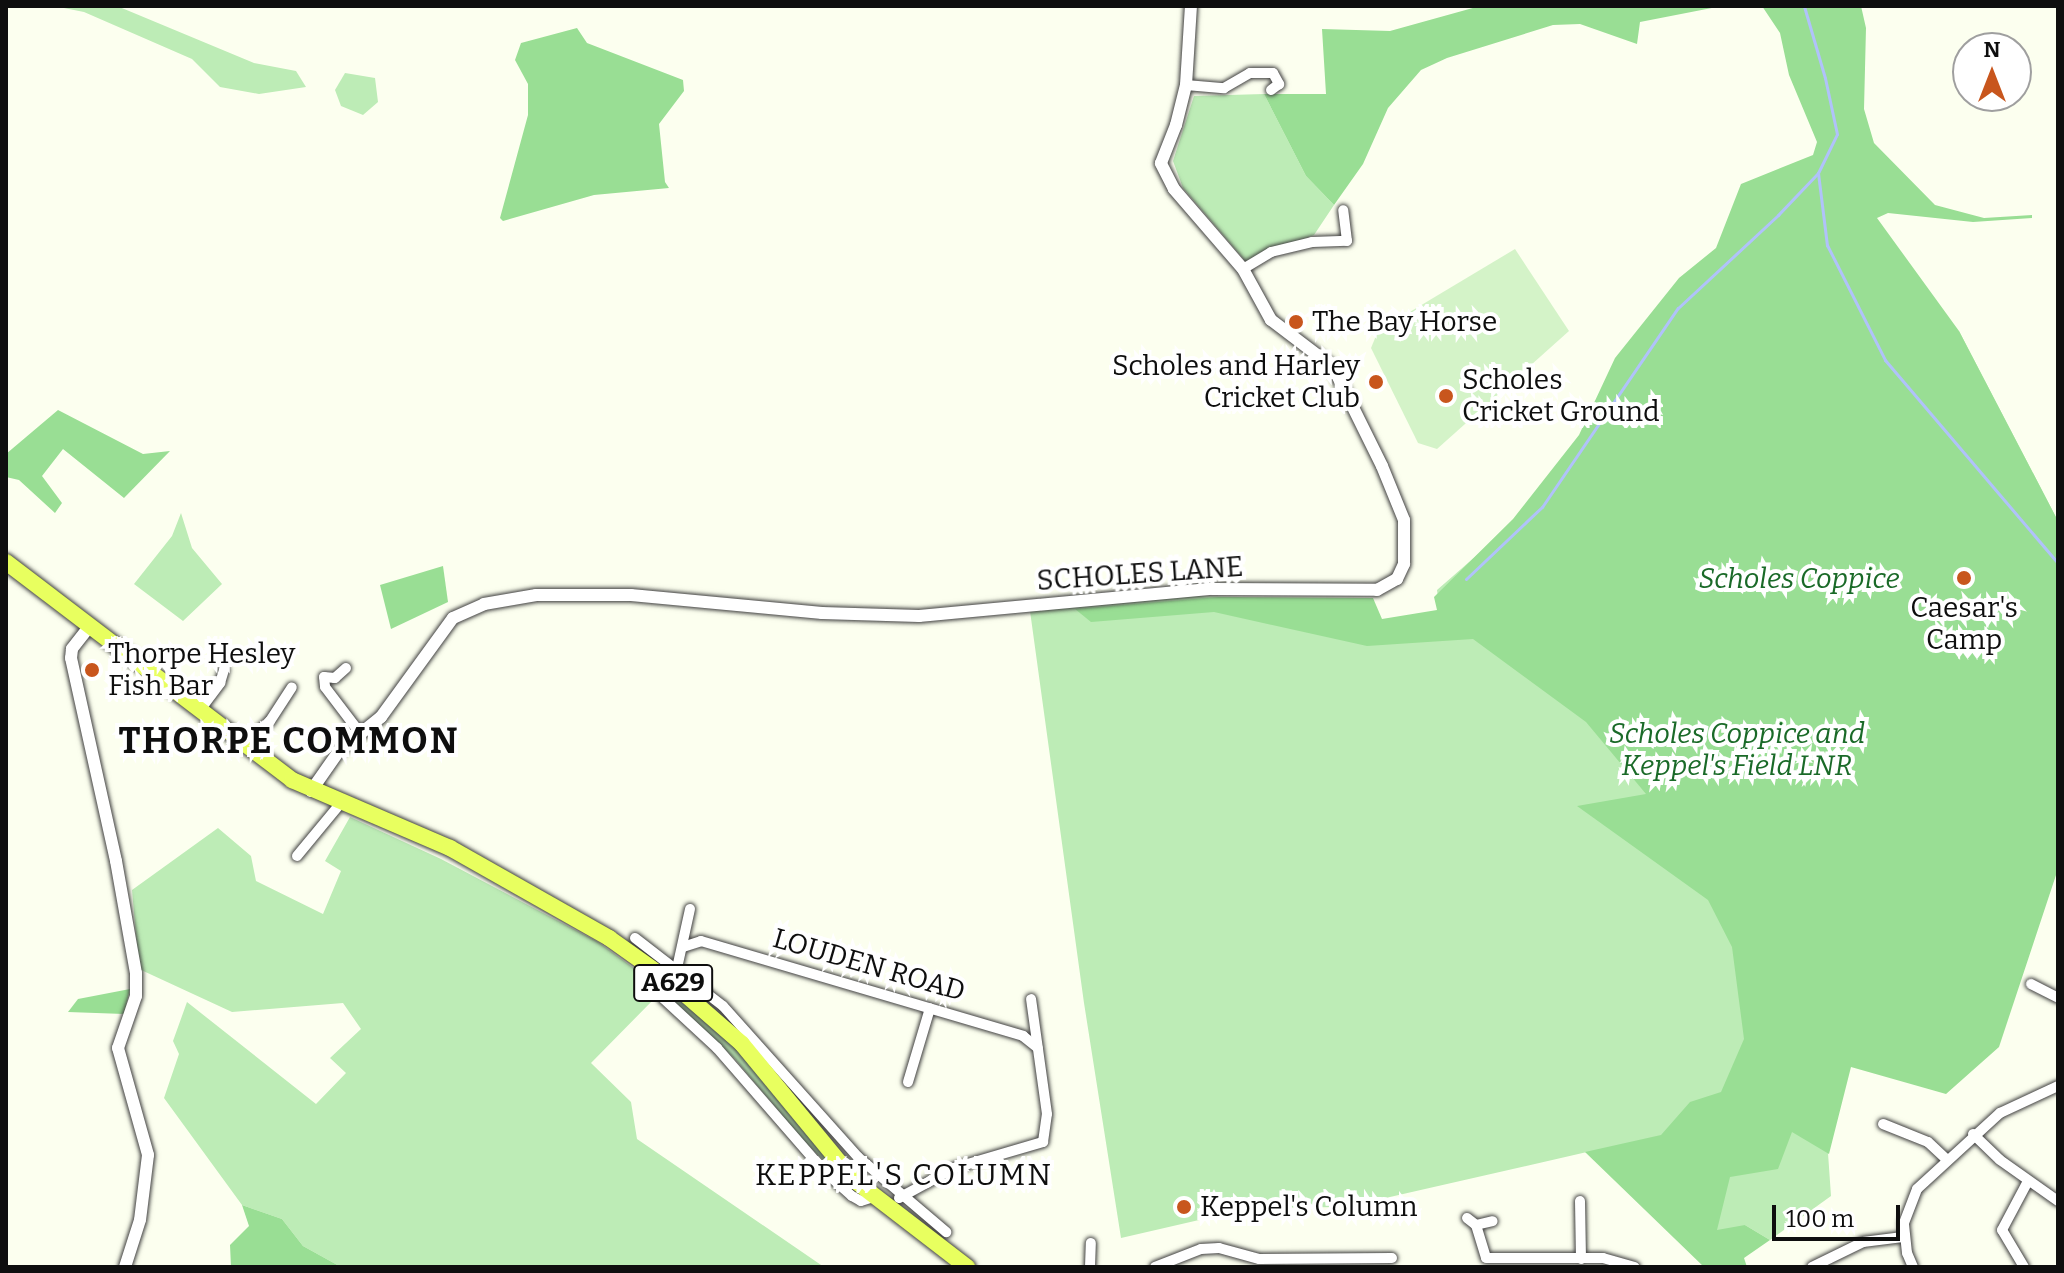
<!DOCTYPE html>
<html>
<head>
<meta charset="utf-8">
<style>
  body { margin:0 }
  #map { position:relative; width:2064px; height:1273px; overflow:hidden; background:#fcffef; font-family:Bitter,serif }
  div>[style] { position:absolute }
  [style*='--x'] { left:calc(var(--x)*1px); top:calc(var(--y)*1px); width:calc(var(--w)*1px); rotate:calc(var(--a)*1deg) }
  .green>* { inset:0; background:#bdecb6 }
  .forest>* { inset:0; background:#99de94 }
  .pitch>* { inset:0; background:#d4f3c8 }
  .stream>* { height:3px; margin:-1.5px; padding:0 1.5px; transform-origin:1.5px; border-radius:1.5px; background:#b0c2fa }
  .roads { filter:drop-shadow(0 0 2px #414141) drop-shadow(0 0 2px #414141) }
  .minor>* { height:10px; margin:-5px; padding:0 5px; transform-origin:5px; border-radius:5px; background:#fff }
  .tertiary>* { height:12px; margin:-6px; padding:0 6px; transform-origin:6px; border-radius:6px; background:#fff }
  .primary>* { height:16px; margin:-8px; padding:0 8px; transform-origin:8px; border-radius:8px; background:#e8ff5f }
  .dots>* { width:22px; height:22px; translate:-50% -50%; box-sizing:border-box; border:4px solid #fff; border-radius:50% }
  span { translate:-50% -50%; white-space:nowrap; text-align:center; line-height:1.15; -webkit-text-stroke:8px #fff; paint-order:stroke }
  .shield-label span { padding:2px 6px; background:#fff; border:2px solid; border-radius:6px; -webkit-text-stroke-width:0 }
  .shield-label { font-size:26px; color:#0e0e0e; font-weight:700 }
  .poi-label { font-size:28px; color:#0e0e0e }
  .left { translate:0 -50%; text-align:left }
  .right { translate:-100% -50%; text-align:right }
  .street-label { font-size:28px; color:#0e0e0e }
  .park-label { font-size:28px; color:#1a6a28; font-style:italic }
  .neighbourhood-label { font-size:30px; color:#0e0e0e; letter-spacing:2px }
  .district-label { font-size:36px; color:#0e0e0e; font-weight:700; letter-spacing:2px }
  .frame { position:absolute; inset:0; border:8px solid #0e0e0e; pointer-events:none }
  .north { position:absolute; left:1952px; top:32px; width:80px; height:80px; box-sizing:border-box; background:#fff; border:2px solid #9f9f9f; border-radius:50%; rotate:0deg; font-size:22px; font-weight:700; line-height:32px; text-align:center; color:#0e0e0e }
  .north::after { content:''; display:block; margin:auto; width:28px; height:36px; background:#c8561d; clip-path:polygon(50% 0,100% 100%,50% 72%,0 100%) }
  .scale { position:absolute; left:1772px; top:1205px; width:128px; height:36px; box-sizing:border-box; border:4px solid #0e0e0e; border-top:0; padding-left:10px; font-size:24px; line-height:28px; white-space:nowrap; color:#0e0e0e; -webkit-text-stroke:6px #fff; paint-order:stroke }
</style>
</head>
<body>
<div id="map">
  <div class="green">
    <i style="clip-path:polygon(54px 6px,117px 6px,254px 63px,296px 71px,306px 87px,259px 94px,220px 87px,192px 59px,84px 12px)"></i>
    <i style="clip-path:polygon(345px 73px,375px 78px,378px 102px,363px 115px,341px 106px,335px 90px)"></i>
    <i style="clip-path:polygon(1264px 94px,1306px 176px,1334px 205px,1314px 235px,1246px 262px,1183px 188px,1173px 161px,1194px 96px)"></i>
    <i style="clip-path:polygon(1959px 331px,2058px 521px,1840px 1051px,1828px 1153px,1831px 1196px,1770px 1240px,1745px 1225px,1731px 1245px,1587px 1152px,1346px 1207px,1251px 1208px,1121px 1238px,1084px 1003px,1030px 611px,1194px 596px,1239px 597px,1381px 625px,1440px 614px,1437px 590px,1516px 521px)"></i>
    <i style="clip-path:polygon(181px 513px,192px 548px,222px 584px,183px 621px,134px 584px,172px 536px)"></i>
    <i style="clip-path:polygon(350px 817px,441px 859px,598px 942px,657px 985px,655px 998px,591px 1063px,631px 1102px,637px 1139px,824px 1267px,341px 1267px,303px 1246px,282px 1219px,242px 1205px,164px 1098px,179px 1054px,173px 1041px,187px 1002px,316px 1104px,346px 1073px,330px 1058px,361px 1029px,343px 1003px,232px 1012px,139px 969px,132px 890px,218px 828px,251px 856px,256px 881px,323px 914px,341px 871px,325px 861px)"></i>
    <i style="clip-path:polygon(671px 989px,720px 1027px,851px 1187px,802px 1139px,735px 1059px,671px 998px)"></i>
  </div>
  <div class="forest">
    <i style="clip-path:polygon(1480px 6px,1722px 6px,1640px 22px,1637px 44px,1580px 24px,1553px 25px,1447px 58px,1421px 70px,1388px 108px,1363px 164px,1334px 205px,1306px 176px,1264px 94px,1326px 94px,1322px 29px,1390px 31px)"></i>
    <i style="clip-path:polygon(1762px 6px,1861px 6px,1866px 28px,1864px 109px,1874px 143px,1935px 205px,1984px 218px,2032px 215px,2032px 218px,1973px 222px,1888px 213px,1877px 218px,1959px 331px,2058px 521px,2058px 869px,1999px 1047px,1946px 1094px,1851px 1067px,1829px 1154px,1792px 1132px,1778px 1169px,1730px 1177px,1717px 1230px,1745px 1225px,1770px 1240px,1744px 1258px,1747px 1267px,1704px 1267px,1585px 1152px,1661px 1135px,1690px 1102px,1721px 1092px,1744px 1039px,1732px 947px,1708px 900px,1577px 806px,1646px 794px,1586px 722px,1473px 639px,1367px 646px,1214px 612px,1091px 622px,1075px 609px,1218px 597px,1373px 598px,1382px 619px,1437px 610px,1434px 597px,1513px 519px,1579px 435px,1615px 358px,1679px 278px,1716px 248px,1741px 184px,1813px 155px,1817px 142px,1789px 75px,1780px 33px)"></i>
    <i style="clip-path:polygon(577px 28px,587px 43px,683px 80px,684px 91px,659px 124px,665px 182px,669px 188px,594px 195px,503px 221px,500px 218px,528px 115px,528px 84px,515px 60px,521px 43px)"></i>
    <i style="clip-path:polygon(58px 410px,143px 454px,170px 451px,124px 498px,63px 449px,42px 476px,62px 503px,55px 513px,19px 480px,6px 477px,6px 454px)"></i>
    <i style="clip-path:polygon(443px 566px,448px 602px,391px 629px,380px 585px)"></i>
    <i style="clip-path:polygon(130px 989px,124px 1014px,68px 1012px,78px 999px)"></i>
    <i style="clip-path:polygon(242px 1205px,282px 1219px,303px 1246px,341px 1267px,231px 1267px,230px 1245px,249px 1226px)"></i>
  </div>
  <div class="pitch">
    <i style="clip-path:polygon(1515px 249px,1569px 331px,1437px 449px,1418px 443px,1371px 348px,1378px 331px)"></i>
  </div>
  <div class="stream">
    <i style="--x:1818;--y:173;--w:73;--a:82.9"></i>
    <i style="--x:1827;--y:245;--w:129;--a:63.2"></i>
    <i style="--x:1885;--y:360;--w:267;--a:49.6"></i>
    <i style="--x:1466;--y:579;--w:105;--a:-43.5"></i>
    <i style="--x:1542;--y:507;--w:241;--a:-55.7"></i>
    <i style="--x:1678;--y:308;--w:137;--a:-42.9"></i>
    <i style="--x:1778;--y:215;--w:58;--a:-46.4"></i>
    <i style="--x:1818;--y:173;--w:43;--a:-64"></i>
    <i style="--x:1837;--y:134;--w:57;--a:-102.1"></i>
    <i style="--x:1825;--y:78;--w:75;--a:-106.3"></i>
  </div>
  <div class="roads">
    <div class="minor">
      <i style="--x:1186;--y:85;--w:38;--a:5"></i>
      <i style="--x:1224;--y:88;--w:30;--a:-30"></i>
      <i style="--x:1250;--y:73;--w:23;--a:0"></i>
      <i style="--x:1273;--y:73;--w:13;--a:61"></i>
      <i style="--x:1279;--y:84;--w:10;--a:143"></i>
      <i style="--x:1243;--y:269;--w:33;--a:-31"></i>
      <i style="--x:1271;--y:252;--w:42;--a:-13.7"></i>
      <i style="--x:1312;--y:242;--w:35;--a:-2"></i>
      <i style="--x:1347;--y:241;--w:31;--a:-97"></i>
      <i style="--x:346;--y:668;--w:15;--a:138"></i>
      <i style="--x:335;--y:678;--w:11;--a:-175"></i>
      <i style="--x:324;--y:677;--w:10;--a:84"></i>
      <i style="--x:325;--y:687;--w:58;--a:52.7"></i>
      <i style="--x:200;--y:710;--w:34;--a:-53"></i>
      <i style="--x:220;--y:683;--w:14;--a:-73"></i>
      <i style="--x:245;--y:745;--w:35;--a:-44"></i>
      <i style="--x:270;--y:721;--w:40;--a:-57.1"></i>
      <i style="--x:297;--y:856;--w:67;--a:-50.4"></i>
      <i style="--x:690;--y:909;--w:60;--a:102.4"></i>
      <i style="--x:677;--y:968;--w:27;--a:121"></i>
      <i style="--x:663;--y:991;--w:7;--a:90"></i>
      <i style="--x:663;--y:998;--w:74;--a:42.8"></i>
      <i style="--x:717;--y:1048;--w:162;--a:49"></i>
      <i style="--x:823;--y:1170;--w:39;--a:42"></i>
      <i style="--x:852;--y:1196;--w:10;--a:29"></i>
      <i style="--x:861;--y:1201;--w:13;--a:-18"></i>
      <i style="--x:635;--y:938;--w:111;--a:37.7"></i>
      <i style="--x:723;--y:1006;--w:203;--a:48.2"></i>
      <i style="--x:858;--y:1157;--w:116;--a:40.4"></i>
      <i style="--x:683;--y:947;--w:19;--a:-18"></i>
      <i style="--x:701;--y:941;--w:336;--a:16.4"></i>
      <i style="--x:1023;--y:1036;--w:19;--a:39"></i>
      <i style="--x:2031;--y:984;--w:30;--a:27"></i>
      <i style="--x:908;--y:1082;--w:77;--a:-73.4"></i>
      <i style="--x:1883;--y:1124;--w:48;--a:21.8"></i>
      <i style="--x:1928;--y:1142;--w:25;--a:43"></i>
      <i style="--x:1973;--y:1134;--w:37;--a:44"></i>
      <i style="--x:2000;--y:1160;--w:71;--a:35.3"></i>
      <i style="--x:899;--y:1198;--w:63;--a:-28.6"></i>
      <i style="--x:954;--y:1168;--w:93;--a:-16.3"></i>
      <i style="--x:1043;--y:1142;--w:28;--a:-82"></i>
      <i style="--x:1047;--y:1114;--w:116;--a:-97.9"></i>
      <i style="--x:1580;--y:1201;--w:58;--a:89"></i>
      <i style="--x:1467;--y:1218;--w:11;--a:38"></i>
      <i style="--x:1476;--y:1225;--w:17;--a:-13"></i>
      <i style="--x:1476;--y:1225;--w:34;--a:73"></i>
      <i style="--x:1486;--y:1258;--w:117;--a:0"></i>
      <i style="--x:1603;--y:1258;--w:33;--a:16"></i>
      <i style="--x:1090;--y:1267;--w:24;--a:-88"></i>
      <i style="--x:1155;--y:1267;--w:49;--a:-21.4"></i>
      <i style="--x:1201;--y:1249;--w:18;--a:-3"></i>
      <i style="--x:1219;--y:1248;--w:41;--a:15.4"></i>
      <i style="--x:1259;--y:1259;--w:133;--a:-0.4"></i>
      <i style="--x:1812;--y:1267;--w:57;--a:-26.1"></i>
      <i style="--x:1863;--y:1242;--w:40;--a:-7.1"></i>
      <i style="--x:1913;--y:1267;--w:15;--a:-113"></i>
      <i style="--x:1907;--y:1253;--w:30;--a:-96"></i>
      <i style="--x:1904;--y:1223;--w:36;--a:-69"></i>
      <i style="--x:1917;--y:1189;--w:113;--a:-42.5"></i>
      <i style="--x:2000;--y:1113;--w:64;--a:-25"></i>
      <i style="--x:2024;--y:1267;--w:43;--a:-120.7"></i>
      <i style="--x:2002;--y:1230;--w:55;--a:-62"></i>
    </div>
    <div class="tertiary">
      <i style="--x:89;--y:627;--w:28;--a:128"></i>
      <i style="--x:72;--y:649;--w:9;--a:96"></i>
      <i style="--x:71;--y:658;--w:208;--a:77.5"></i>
      <i style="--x:116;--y:861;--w:114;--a:79.9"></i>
      <i style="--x:136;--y:973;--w:23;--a:90"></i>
      <i style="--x:136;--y:996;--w:55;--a:109.1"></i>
      <i style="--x:118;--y:1048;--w:111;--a:74.3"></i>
      <i style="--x:148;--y:1155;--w:65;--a:97"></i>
      <i style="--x:140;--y:1220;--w:49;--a:107.7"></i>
      <i style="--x:311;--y:791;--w:49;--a:-55"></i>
      <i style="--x:339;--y:751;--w:54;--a:-39"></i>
      <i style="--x:381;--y:717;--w:122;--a:-54"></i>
      <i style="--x:453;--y:618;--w:34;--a:-24"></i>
      <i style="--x:484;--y:604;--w:53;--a:-9.8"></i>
      <i style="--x:536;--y:595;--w:95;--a:0"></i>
      <i style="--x:631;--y:595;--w:192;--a:5.4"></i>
      <i style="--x:822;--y:613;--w:97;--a:1.8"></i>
      <i style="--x:919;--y:616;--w:294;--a:-5.3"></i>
      <i style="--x:1212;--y:589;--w:165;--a:0.3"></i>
      <i style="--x:1377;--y:590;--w:23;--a:-29"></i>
      <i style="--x:1397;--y:579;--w:17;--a:-65"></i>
      <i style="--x:1404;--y:564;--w:44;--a:-90"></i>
      <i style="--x:1404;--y:520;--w:58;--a:-112.2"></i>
      <i style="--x:1382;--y:466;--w:110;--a:-116.3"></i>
      <i style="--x:1333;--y:367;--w:78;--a:-142.8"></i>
      <i style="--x:1271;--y:320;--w:58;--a:-118.8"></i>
      <i style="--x:1243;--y:269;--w:106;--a:-130.8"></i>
      <i style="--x:1174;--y:189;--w:29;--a:-117"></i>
      <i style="--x:1161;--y:163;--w:41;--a:-68.5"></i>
      <i style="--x:1176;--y:125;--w:41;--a:-76"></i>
      <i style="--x:1186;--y:85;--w:79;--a:-86.4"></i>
    </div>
    <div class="primary">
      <i style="--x:6;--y:562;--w:360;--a:37.3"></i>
      <i style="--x:292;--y:780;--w:172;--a:23.3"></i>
      <i style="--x:450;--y:848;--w:183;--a:29.5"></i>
      <i style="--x:609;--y:938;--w:76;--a:35.4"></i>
      <i style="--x:671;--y:982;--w:94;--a:41.1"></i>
      <i style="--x:742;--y:1044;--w:176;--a:50.5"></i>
      <i style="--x:854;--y:1180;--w:143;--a:37.6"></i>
    </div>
  </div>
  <div class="dots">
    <i style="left:1296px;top:322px;background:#c8561d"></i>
    <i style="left:1376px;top:382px;background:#c8561d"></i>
    <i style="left:1446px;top:396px;background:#c8561d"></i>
    <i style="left:1964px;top:578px;background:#c8561d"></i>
    <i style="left:92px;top:670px;background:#c8561d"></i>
    <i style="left:1184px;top:1207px;background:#c8561d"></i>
  </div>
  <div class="shield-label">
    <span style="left:673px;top:983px">A629</span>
  </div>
  <div class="poi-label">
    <span class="left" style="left:1312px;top:322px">The Bay Horse</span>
    <span class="right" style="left:1360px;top:382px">Scholes and Harley<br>Cricket Club</span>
    <span class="left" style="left:1462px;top:396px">Scholes<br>Cricket Ground</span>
    <span style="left:1964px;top:624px">Caesar's<br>Camp</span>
    <span class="left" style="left:108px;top:670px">Thorpe Hesley<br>Fish Bar</span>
    <span class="left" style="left:1200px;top:1207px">Keppel's Column</span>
  </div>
  <div class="street-label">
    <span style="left:1140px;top:574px;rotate:-4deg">SCHOLES LANE</span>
    <span style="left:869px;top:965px;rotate:16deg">LOUDEN ROAD</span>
  </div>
  <div class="park-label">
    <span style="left:1799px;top:579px">Scholes Coppice</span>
    <span style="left:1737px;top:750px">Scholes Coppice and<br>Keppel's Field LNR</span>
  </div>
  <div class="neighbourhood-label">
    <span style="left:904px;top:1175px">KEPPEL'S COLUMN</span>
  </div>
  <div class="district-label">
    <span style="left:289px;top:742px">THORPE COMMON</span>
  </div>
  <div class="frame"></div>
  <div class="north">N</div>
  <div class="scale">100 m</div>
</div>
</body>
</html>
